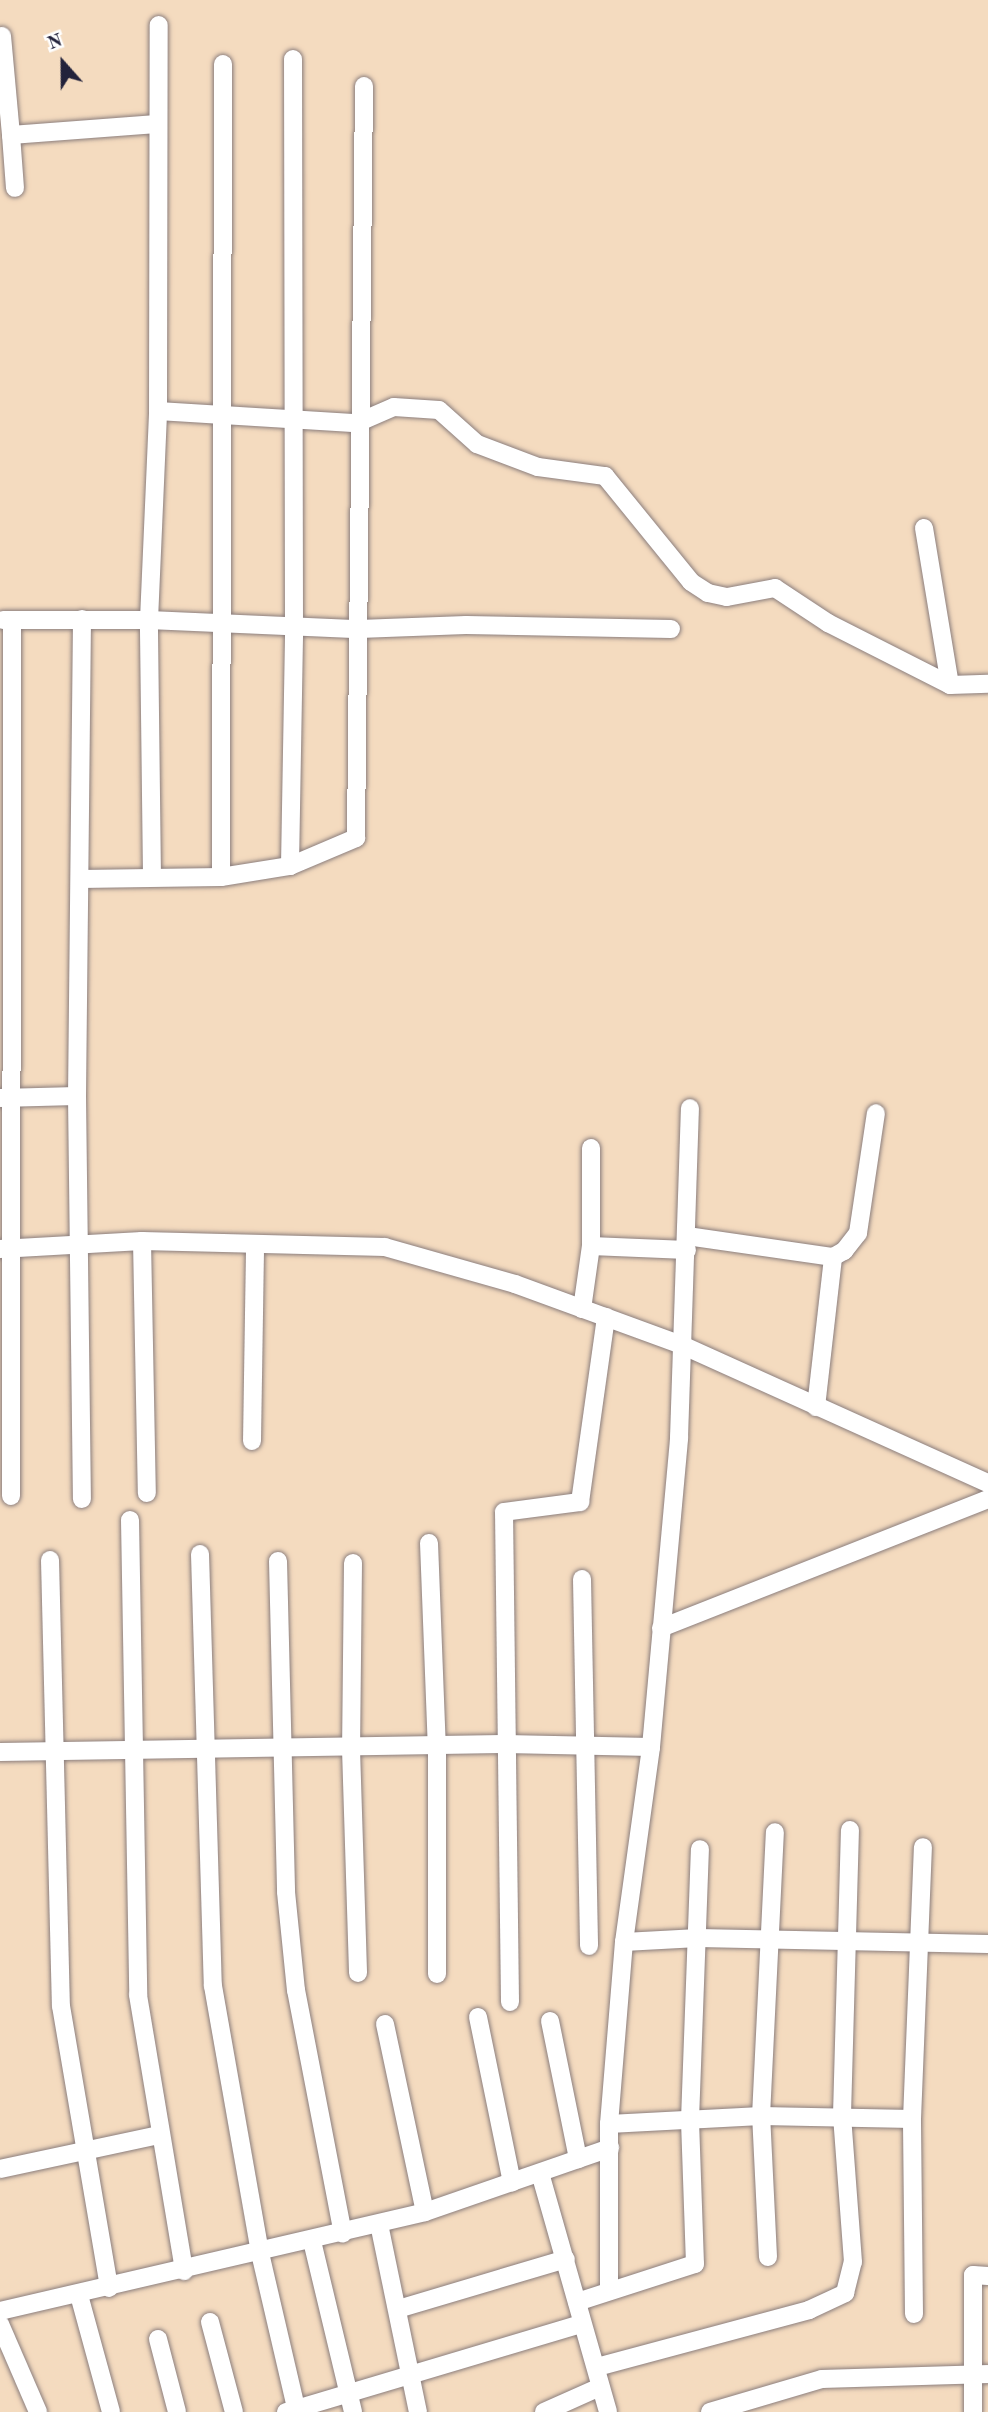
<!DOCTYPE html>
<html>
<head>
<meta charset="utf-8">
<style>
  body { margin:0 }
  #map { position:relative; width:988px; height:2412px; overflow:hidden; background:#f4dbbf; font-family:"Old Standard TT",serif }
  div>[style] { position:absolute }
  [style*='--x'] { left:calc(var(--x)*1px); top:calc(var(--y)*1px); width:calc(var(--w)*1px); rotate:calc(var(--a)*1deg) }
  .roads { filter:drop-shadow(0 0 2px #8b7e7d) drop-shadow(0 0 2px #8b7e7d) }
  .street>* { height:18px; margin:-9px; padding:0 9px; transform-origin:9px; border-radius:9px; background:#fff }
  span { translate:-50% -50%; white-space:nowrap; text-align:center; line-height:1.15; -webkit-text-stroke:6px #fff; paint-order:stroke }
  .north { position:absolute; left:28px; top:28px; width:70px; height:70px; -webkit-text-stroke:5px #fff; paint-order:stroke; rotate:339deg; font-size:19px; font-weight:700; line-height:28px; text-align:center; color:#22223b }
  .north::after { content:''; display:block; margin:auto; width:24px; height:32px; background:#22223b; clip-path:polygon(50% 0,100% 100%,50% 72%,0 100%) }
</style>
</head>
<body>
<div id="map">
  <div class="roads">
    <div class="street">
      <i style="--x:2;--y:36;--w:99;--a:84.8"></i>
      <i style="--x:11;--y:135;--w:146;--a:-4.3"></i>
      <i style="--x:11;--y:135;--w:53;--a:85.7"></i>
      <i style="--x:158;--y:411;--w:199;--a:3.5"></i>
      <i style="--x:357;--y:423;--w:40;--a:-23.4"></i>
      <i style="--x:394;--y:407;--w:45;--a:3.8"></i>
      <i style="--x:439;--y:410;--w:51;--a:41.8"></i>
      <i style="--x:477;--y:444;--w:65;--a:20.7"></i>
      <i style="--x:538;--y:467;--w:68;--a:7.7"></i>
      <i style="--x:605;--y:476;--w:136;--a:50.9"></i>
      <i style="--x:691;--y:582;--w:20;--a:33"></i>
      <i style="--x:708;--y:593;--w:19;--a:12"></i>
      <i style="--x:727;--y:597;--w:49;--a:-10.6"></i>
      <i style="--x:775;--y:588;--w:64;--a:33.4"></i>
      <i style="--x:828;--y:623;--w:137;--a:26.9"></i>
      <i style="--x:950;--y:685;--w:38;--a:-2"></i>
      <i style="--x:924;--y:528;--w:159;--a:80.6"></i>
      <i style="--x:82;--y:619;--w:477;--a:90.6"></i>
      <i style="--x:77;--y:1096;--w:403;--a:89.3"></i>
      <i style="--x:3;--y:620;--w:146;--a:0"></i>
      <i style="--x:149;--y:620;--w:210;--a:2.5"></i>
      <i style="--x:359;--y:629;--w:107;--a:-2.1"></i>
      <i style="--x:466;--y:625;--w:205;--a:1.1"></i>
      <i style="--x:290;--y:866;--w:241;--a:-89"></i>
      <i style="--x:294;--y:625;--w:566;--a:-90.1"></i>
      <i style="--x:152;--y:877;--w:257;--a:-90.7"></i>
      <i style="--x:149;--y:620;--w:209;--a:-87.5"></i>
      <i style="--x:158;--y:411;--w:386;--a:-89.9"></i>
      <i style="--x:221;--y:877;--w:813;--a:-89.86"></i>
      <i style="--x:80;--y:879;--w:141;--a:-0.8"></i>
      <i style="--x:221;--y:877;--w:70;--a:-9.1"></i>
      <i style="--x:290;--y:866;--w:72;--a:-23"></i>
      <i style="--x:356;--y:838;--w:752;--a:-89.39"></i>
      <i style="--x:0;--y:1098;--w:77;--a:-1.5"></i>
      <i style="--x:591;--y:1148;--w:98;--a:90"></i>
      <i style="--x:687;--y:1236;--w:148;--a:8.2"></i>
      <i style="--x:833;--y:1257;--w:13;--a:-29"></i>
      <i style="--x:844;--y:1251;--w:23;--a:-52"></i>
      <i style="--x:858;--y:1233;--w:121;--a:-81.5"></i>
      <i style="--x:142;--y:1241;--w:252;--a:88.9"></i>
      <i style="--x:0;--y:1249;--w:142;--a:-3.2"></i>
      <i style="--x:142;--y:1241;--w:243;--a:1.4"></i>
      <i style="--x:385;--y:1247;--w:135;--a:15.9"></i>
      <i style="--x:515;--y:1284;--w:180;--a:20.1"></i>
      <i style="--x:684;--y:1346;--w:333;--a:24.3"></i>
      <i style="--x:582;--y:1309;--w:64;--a:-81.9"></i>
      <i style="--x:591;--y:1246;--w:96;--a:2.4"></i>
      <i style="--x:816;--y:1407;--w:151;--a:-83.5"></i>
      <i style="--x:252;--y:1441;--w:197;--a:-89.1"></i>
      <i style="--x:11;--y:1496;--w:876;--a:-89.93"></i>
      <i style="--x:130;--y:1520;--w:475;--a:89"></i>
      <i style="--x:138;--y:1995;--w:280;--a:80.5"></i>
      <i style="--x:429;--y:1543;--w:204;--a:87.8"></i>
      <i style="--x:437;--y:1747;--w:227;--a:90"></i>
      <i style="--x:200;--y:1554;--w:432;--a:88.3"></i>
      <i style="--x:213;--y:1986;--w:271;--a:80"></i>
      <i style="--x:260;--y:2253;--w:163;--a:76.9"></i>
      <i style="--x:50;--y:1560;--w:446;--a:88.6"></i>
      <i style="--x:61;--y:2006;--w:286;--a:80.3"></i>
      <i style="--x:278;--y:1561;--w:331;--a:88.6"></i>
      <i style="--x:286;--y:1892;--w:99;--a:84.2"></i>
      <i style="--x:296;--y:1990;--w:248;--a:79.1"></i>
      <i style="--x:353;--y:1563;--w:186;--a:90.6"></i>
      <i style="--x:351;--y:1749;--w:224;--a:88.2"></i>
      <i style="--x:582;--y:1579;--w:367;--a:88.9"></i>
      <i style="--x:661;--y:1628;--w:352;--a:-21.5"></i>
      <i style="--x:0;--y:1752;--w:505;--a:-0.91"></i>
      <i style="--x:505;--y:1744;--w:146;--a:1.2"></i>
      <i style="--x:624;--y:1942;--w:74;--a:-3.1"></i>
      <i style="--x:698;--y:1938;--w:290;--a:1.2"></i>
      <i style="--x:510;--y:2002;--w:490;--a:-90.7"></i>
      <i style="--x:504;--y:1512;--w:77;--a:-7.5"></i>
      <i style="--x:580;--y:1502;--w:187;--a:-82"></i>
      <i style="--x:478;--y:2017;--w:169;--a:78.4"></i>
      <i style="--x:550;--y:2021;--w:141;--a:78.5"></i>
      <i style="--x:385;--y:2024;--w:192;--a:78"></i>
      <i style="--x:609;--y:2124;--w:152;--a:-3"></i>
      <i style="--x:761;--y:2116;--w:151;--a:1.1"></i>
      <i style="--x:0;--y:2169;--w:163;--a:-12.1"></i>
      <i style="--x:540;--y:2173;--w:248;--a:74.1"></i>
      <i style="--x:379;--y:2224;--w:192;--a:78.3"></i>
      <i style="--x:312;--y:2241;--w:176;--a:76.5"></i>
      <i style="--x:768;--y:2257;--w:141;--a:-92.8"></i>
      <i style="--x:761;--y:2116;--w:284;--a:-87.2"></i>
      <i style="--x:609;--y:2291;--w:167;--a:-90"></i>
      <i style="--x:609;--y:2124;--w:183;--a:-85.3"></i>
      <i style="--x:624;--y:1942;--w:197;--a:-82.1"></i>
      <i style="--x:651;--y:1747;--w:310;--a:-84.8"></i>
      <i style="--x:679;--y:1438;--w:330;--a:-88.1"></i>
      <i style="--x:79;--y:2295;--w:121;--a:74.7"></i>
      <i style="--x:577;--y:2302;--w:124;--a:-17.9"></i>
      <i style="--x:695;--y:2264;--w:144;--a:-92"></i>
      <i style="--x:690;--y:2120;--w:271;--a:-87.9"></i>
      <i style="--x:398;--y:2309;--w:175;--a:-16.6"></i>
      <i style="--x:0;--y:2311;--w:436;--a:-13.1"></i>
      <i style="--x:425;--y:2212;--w:196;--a:-19.1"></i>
      <i style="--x:914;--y:2314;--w:195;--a:-90.6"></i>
      <i style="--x:912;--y:2119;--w:272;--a:-87.7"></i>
      <i style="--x:210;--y:2322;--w:93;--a:75.1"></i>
      <i style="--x:0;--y:2324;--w:96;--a:66.6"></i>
      <i style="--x:158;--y:2339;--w:75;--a:75.4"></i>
      <i style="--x:597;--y:2367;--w:220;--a:-15"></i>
      <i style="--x:809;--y:2310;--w:40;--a:-25"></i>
      <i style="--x:845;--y:2293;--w:32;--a:-76"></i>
      <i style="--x:853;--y:2262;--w:147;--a:-94.3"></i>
      <i style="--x:842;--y:2115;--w:285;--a:-88.4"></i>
      <i style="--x:286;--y:2412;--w:309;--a:-16.6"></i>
      <i style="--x:544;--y:2412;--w:61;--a:-24.1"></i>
      <i style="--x:710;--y:2412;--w:117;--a:-16.4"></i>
      <i style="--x:822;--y:2379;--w:166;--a:-1.7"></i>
      <i style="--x:973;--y:2412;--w:137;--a:-90"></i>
      <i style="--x:973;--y:2275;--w:15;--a:4"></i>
    </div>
  </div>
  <div class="north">N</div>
</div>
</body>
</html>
